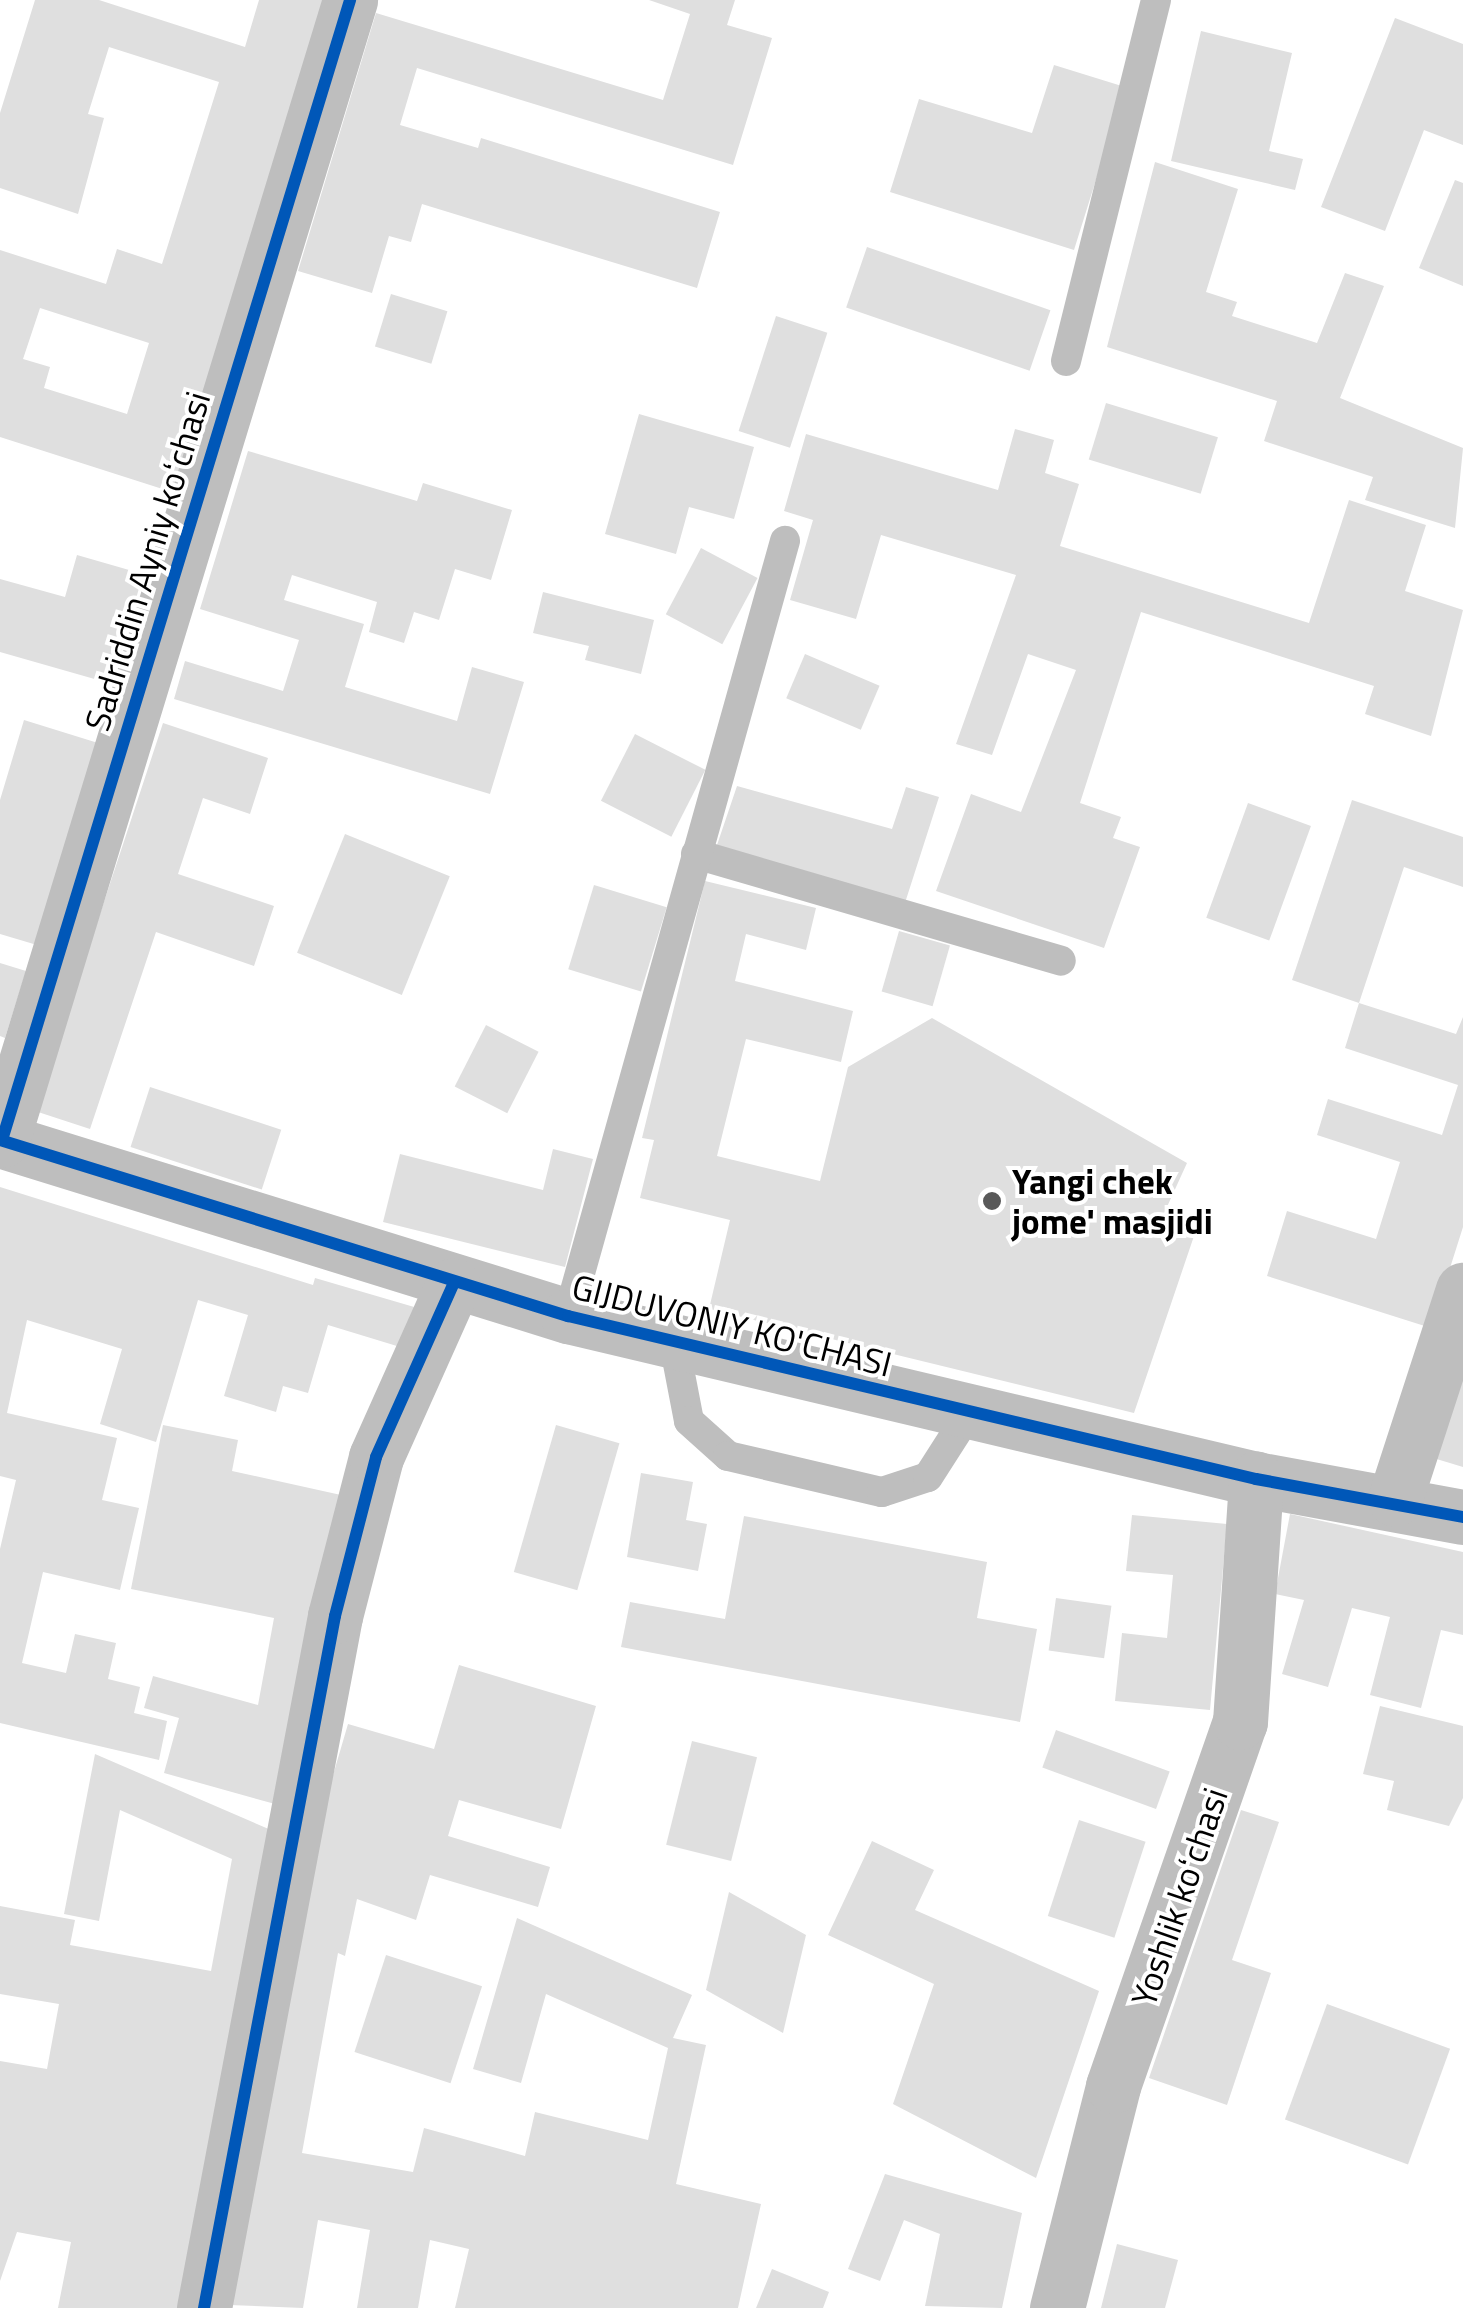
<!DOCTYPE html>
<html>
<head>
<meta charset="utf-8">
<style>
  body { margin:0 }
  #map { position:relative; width:1463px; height:2308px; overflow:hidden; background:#fff; font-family:"Titillium Web",sans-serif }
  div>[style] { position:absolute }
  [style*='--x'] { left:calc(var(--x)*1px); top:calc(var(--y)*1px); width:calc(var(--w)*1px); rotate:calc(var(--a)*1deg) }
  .building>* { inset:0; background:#dfdfdf; transform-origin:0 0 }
  .lane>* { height:30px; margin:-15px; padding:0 15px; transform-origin:15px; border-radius:15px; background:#bebebe }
  .street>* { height:55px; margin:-27.5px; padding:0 27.5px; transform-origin:27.5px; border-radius:27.5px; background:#bebebe }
  .cycleway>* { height:12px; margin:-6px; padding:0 6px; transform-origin:6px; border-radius:6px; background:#0057b8 }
  .dots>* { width:28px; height:28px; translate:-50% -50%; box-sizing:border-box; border:5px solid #fff; border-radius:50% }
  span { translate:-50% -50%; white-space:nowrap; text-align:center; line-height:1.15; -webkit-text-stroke:8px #fff; paint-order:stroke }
  .street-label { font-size:35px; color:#000 }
  .poi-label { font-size:35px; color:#000; font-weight:700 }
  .left { translate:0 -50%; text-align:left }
</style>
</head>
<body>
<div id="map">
  <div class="building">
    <i style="clip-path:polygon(evenodd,35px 0,99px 0,245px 47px,259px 0,328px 0,175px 493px,0 437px,0 250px,106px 284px,117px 249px,162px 264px,219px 82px,109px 47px,88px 114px,104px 118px,78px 214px,0 188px,0 113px,35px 0,40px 308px,149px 343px,127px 414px,44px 388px,50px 367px,23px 359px,40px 308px)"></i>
    <i style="clip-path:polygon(649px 0,735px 0,727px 25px,772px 38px,733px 165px,417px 68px,400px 125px,478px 148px,481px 138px,720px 212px,697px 288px,422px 204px,411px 242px,389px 236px,372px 293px,298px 271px,376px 13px,663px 100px,690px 14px)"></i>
    <i style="clip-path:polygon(1395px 18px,1463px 44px,1463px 145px,1424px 130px,1385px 231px,1321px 207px)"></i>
    <i style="clip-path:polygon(1201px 31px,1292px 53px,1269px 151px,1303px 159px,1295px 190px,1171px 161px)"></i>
    <i style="clip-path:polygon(1054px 65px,1125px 87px,1074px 250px,890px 192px,919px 99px,1032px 133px)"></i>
    <i style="clip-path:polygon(1155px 162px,1238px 189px,1206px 292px,1237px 302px,1232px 316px,1317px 343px,1345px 273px,1384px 286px,1340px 398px,1463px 448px,1455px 528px,1365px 500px,1373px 477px,1264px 441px,1277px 401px,1107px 347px)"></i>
    <i style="clip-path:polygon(1455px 180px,1463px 183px,1463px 286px,1419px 268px)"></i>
    <i style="left:867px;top:247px;width:194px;height:64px;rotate:19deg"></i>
    <i style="left:391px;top:294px;width:59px;height:55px;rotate:17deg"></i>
    <i style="left:776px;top:316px;width:54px;height:121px;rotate:18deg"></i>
    <i style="left:1106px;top:403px;width:117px;height:59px;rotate:17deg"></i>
    <i style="clip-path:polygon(639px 414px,754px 447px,734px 519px,689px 507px,676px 554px,605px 534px)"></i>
    <i style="clip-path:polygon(1015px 429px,1054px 440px,1045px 473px,1079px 484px,1060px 546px,1309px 623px,1349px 500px,1426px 525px,1405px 591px,1463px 610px,1431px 736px,1365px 714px,1374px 686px,1141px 612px,1080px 803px,1121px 817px,1113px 838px,1140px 847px,1104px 948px,936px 891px,971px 794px,1021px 812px,1076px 670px,1028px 654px,992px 755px,956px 744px,1016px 575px,881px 535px,856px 619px,790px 600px,813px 520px,784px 511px,806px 434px,998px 490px)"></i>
    <i style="clip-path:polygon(248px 451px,417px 501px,423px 483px,512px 510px,491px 580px,455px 569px,439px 620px,414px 612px,404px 643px,369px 632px,377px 602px,292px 575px,284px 600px,364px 624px,345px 687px,457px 721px,472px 667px,524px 682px,490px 794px,174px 699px,185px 661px,283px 691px,299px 640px,200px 609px)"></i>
    <i style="left:701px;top:548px;width:64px;height:75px;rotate:28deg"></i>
    <i style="clip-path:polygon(77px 555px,143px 574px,112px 684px,0 652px,0 579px,65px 597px)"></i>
    <i style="clip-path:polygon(543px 592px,654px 620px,641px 674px,585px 660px,589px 646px,533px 633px)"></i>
    <i style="left:805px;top:654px;width:81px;height:48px;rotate:23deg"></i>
    <i style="clip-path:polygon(24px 720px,98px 743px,37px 945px,0 934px,0 800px)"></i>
    <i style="clip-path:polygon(163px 723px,268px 758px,250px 814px,203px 798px,178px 874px,274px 906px,254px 966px,156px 932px,90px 1129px,35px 1111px)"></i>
    <i style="left:635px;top:734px;width:79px;height:75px;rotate:27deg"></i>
    <i style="clip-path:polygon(737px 786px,892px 829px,906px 787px,939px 797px,904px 906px,717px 845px)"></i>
    <i style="clip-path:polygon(1352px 800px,1463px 837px,1463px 887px,1404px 867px,1359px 1003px,1292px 980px)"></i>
    <i style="left:1248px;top:803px;width:67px;height:122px;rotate:20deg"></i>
    <i style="left:345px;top:834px;width:113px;height:128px;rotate:22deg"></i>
    <i style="clip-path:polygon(705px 881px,816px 908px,806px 950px,746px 934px,735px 981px,853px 1011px,841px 1062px,746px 1039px,717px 1156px,820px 1181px,848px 1067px,932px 1018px,1187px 1163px,1161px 1220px,1194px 1236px,1134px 1413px,709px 1309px,730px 1220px,640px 1198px,654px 1140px,642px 1138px)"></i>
    <i style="left:594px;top:885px;width:76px;height:88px;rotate:17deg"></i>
    <i style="left:899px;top:931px;width:53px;height:63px;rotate:16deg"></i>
    <i style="clip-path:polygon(0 963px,26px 971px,5px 1038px,0 1036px)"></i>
    <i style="clip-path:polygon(1359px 1003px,1456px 1034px,1463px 1017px,1463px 1227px,1431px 1328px,1267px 1276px,1287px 1211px,1376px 1239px,1400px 1162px,1317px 1135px,1328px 1099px,1442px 1135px,1458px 1085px,1345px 1048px)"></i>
    <i style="left:486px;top:1025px;width:59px;height:69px;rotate:27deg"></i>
    <i style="left:150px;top:1087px;width:138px;height:63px;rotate:18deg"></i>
    <i style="clip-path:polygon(553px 1149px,593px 1159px,565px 1267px,383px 1222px,400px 1154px,543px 1190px)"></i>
    <i style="clip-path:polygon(0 1187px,313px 1285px,315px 1278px,421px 1309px,410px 1350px,328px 1325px,308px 1393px,283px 1386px,276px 1412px,224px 1396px,248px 1315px,198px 1300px,156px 1442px,100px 1424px,122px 1349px,27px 1320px,7px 1413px,117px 1438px,102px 1500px,139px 1508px,120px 1590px,43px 1572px,22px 1663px,66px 1673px,75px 1634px,116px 1643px,108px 1679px,140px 1687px,134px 1713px,167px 1721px,159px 1760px,0 1723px,0 1549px,16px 1480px,0 1476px)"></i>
    <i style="clip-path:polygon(1463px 1369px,1463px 1467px,1430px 1457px)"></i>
    <i style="clip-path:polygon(163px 1425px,238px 1440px,232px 1471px,341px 1495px,275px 1804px,164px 1773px,179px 1718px,144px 1708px,153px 1676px,258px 1705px,274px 1618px,131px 1589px)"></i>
    <i style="left:556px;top:1425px;width:66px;height:153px;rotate:16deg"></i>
    <i style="clip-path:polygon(641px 1473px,693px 1482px,686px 1520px,707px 1524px,698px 1571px,627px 1557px)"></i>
    <i style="clip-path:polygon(1290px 1514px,1463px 1552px,1463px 1635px,1441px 1630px,1421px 1708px,1370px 1695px,1390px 1617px,1352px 1608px,1328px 1687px,1282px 1674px,1304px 1600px,1275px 1594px)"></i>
    <i style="clip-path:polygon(1132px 1515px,1227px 1524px,1210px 1710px,1115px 1701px,1122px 1633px,1167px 1638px,1173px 1575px,1126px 1571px)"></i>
    <i style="clip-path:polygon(744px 1516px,987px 1562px,977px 1618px,1037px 1629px,1020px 1722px,621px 1647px,630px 1602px,725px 1619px)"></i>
    <i style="left:1056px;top:1598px;width:56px;height:53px;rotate:8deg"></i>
    <i style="clip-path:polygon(459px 1665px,596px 1706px,561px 1829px,459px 1800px,448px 1836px,550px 1867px,538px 1907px,430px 1875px,416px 1920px,357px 1899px,345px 1956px,338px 1953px,302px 2153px,413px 2172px,424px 2128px,525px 2156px,535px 2112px,648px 2140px,668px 2048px,546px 1994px,521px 2083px,473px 2069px,517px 1918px,692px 1995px,673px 2038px,706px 2045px,676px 2184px,761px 2204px,738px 2308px,455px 2308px,469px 2249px,430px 2240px,418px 2308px,357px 2308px,370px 2230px,318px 2220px,303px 2308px,229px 2305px,314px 1840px,348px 1724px,434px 1749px)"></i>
    <i style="clip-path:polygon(1380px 1706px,1463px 1726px,1463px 1798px,1449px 1826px,1387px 1810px,1394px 1781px,1363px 1774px)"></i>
    <i style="left:1056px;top:1730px;width:121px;height:40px;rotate:20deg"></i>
    <i style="left:692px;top:1741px;width:67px;height:107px;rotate:14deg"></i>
    <i style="clip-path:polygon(95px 1754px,271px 1830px,184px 2308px,58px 2308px,71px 2242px,17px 2232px,0 2281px,0 2061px,47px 2069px,59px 2004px,0 1994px,0 1906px,75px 1920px,70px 1945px,211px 1971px,232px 1859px,120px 1810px,99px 1921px,64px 1914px)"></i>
    <i style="clip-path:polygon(1241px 1810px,1279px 1822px,1232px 1960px,1271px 1973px,1227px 2105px,1149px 2078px)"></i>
    <i style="left:1079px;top:1820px;width:70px;height:101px;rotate:18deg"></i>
    <i style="clip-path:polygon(872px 1841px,934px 1870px,915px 1910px,1099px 1991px,1036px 2178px,893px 2104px,934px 1984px,828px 1935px)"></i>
    <i style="clip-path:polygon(729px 1892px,806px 1935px,783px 2033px,706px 1990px)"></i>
    <i style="left:386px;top:1955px;width:101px;height:102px;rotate:18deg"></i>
    <i style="left:1327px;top:2004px;width:131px;height:123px;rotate:20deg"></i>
    <i style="clip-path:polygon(885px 2174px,1022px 2213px,1002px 2308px,925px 2306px,940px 2234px,904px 2220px,880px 2281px,848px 2269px)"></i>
    <i style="clip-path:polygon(1117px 2244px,1178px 2260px,1165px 2308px,1101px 2308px)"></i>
    <i style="clip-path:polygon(772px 2269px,829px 2292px,823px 2308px,756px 2308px)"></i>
  </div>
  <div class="lane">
    <i style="--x:1066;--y:361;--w:372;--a:-76"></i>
    <i style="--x:696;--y:854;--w:380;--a:16.3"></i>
    <i style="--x:568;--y:1316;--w:805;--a:-74.36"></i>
    <i style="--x:674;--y:1343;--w:79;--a:79.1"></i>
    <i style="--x:689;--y:1421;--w:52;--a:41.9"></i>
    <i style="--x:728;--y:1456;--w:158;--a:13.2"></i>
    <i style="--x:882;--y:1492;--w:48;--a:-18.1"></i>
    <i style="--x:928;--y:1477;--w:76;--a:-57.4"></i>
  </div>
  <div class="street">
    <i style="--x:0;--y:1140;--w:595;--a:17.22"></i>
    <i style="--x:568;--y:1316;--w:707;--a:13.33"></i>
    <i style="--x:1256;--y:1479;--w:210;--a:10.4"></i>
    <i style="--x:2;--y:1140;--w:1192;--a:-73.02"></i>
    <i style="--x:1395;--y:1499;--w:220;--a:-72"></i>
    <i style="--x:204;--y:2308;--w:704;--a:-79.28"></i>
    <i style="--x:335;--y:1616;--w:164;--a:-75.5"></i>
    <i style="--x:376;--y:1457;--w:188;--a:-65.9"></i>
    <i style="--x:1057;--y:2308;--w:229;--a:-75.8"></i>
    <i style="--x:1113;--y:2086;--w:386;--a:-70.8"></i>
    <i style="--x:1240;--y:1722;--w:244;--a:-86.2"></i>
  </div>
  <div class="cycleway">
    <i style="--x:0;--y:1140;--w:595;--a:17.22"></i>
    <i style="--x:568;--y:1316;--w:707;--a:13.33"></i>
    <i style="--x:1256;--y:1479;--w:210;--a:10.4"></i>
    <i style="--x:2;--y:1140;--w:1192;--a:-73.02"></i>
    <i style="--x:204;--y:2308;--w:704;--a:-79.28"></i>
    <i style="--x:335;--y:1616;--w:164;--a:-75.5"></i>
    <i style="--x:376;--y:1457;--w:188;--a:-65.9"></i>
  </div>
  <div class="dots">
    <i style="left:992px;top:1201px;background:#595959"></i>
  </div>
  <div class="street-label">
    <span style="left:147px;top:561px;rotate:-73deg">Sadriddin Ayniy koʻchasi</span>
    <span style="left:732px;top:1325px;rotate:14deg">GIJDUVONIY KO'CHASI</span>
    <span style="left:1179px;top:1897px;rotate:-71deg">Yoshlik koʻchasi</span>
  </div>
  <div class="poi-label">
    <span class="left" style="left:1012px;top:1201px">Yangi chek<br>jome' masjidi</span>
  </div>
</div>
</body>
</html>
